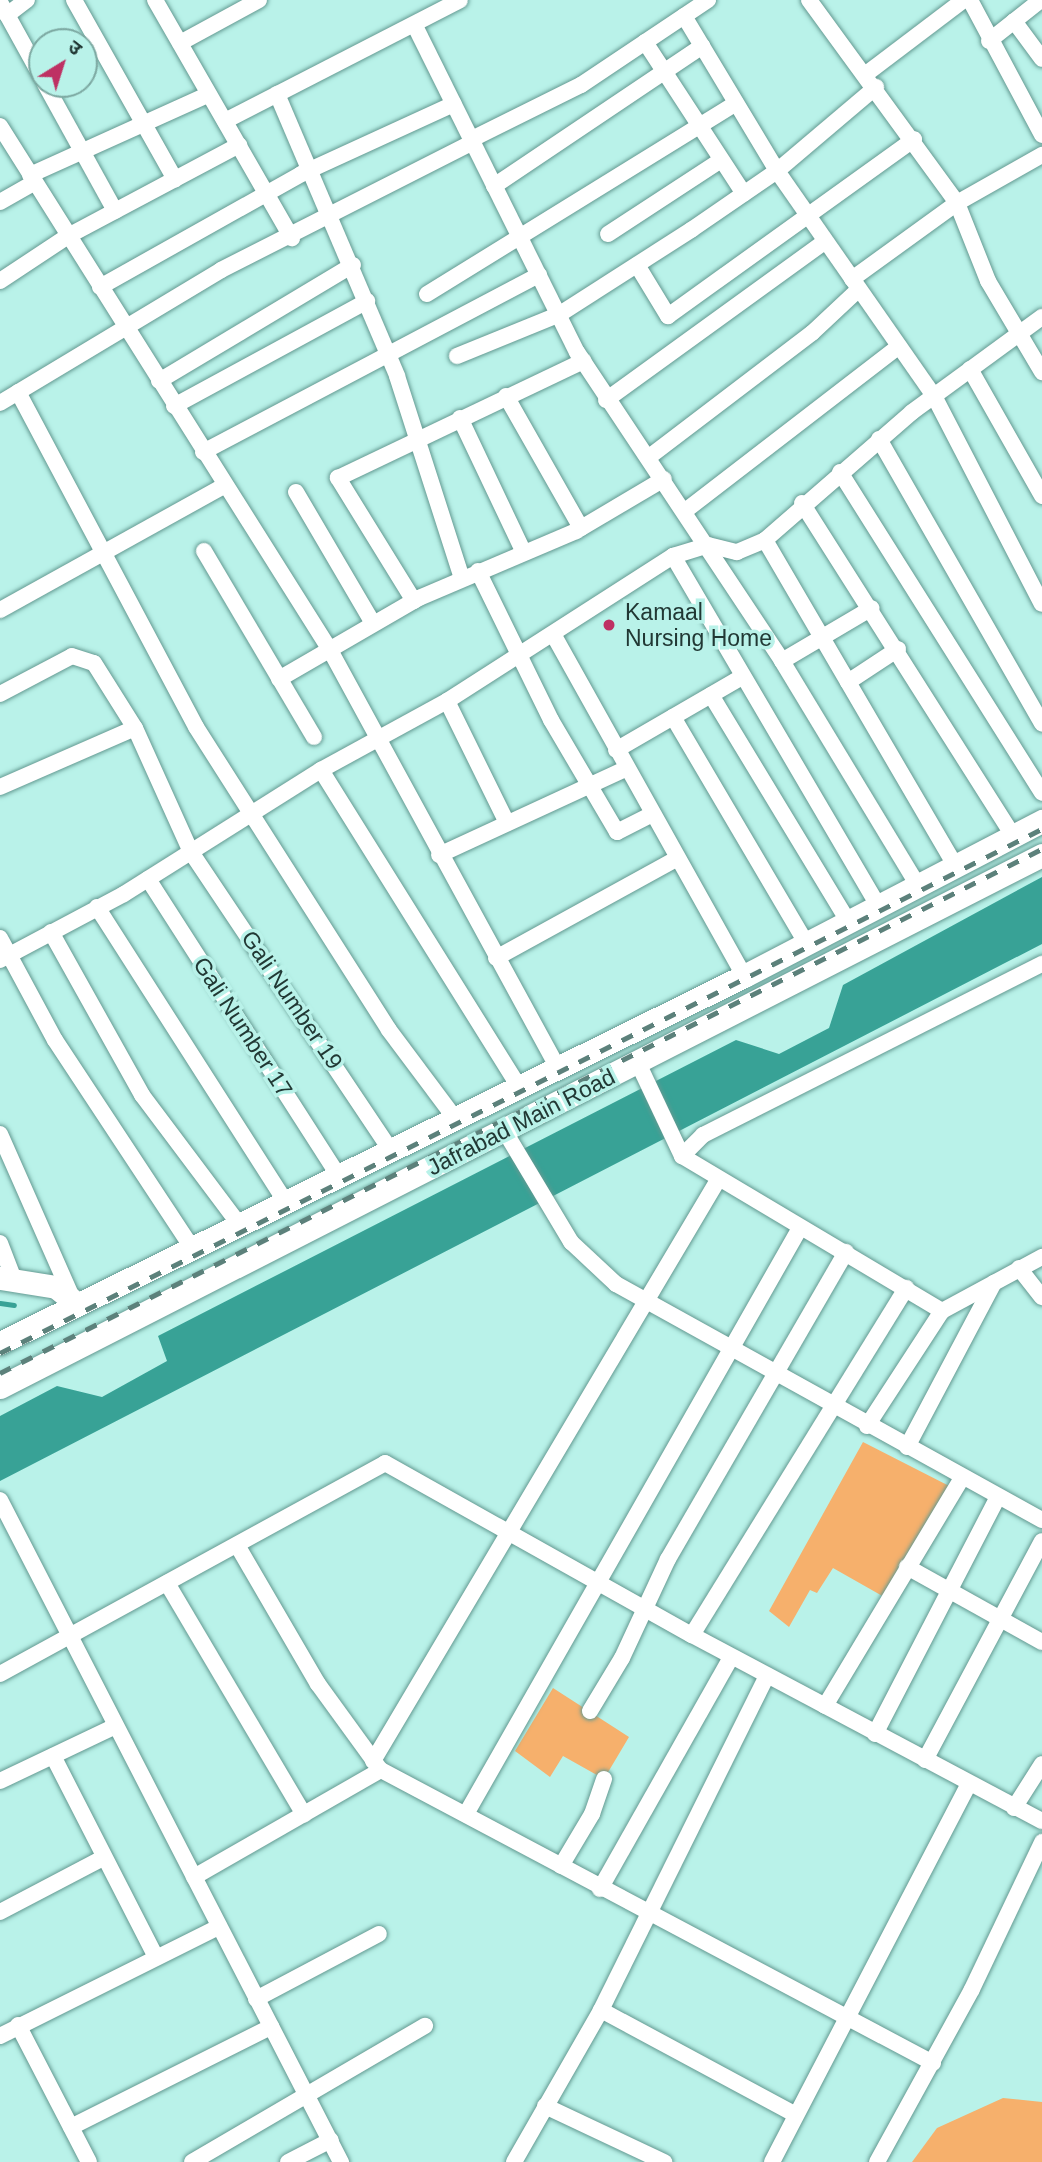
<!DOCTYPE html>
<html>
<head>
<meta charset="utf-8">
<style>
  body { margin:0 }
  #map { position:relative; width:1042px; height:2162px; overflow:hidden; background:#b9f2e9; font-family:Helvetica,"Noto Sans Devanagari",sans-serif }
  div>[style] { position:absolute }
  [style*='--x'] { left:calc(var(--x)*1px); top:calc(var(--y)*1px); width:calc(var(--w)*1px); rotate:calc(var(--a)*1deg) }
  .green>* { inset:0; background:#f6b06c }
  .water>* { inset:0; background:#38a296 }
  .stream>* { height:5px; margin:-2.5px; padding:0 2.5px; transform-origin:2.5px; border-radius:2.5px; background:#38a296 }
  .roads { filter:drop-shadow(0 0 2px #639991) drop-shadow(0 0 2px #639991) }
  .street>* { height:16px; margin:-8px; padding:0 8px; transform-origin:8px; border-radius:8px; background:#fff }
  .secondary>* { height:23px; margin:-11.5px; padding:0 11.5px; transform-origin:11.5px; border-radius:11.5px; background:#fff }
  .rail>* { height:5px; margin-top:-2.5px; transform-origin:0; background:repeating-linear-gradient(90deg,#5c817b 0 12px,transparent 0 24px) }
  .dots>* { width:19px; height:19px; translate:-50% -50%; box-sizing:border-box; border:4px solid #b9f2e9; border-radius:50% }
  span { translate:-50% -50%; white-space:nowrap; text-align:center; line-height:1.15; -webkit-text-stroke:7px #b9f2e9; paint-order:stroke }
  .poi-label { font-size:23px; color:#213834 }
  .left { translate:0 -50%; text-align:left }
  .street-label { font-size:23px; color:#213834 }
  .north { position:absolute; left:28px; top:28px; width:70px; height:70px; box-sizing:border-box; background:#b9f2e9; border:2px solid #7ca8a1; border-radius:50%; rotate:38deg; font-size:19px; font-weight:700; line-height:28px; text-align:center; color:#213834 }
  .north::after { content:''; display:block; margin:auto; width:24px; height:32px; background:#be3163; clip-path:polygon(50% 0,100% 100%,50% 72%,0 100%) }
</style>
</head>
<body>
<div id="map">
  <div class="green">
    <i style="clip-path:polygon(863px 1442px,961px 1492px,893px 1602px,833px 1568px,817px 1593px,810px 1590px,789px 1627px,769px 1611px)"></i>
    <i style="clip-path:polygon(553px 1688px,629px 1737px,604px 1779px,563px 1756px,550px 1777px,515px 1751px)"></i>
    <i style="clip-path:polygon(1003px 2098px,1042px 2102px,1042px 2162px,912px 2162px,937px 2128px)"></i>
  </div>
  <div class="water">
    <i style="clip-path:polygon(1042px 877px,1042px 944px,0 1481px,0 1416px,57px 1386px,102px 1397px,167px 1361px,158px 1336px,736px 1040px,779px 1054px,829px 1028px,843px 985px)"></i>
  </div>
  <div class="stream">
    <i style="--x:0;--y:1303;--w:14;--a:8"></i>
  </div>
  <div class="roads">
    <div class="street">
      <i style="--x:74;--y:0;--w:206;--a:60.6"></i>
      <i style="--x:155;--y:0;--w:275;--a:60.1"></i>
      <i style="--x:809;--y:0;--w:251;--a:53.9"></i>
      <i style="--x:957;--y:203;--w:84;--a:68.3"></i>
      <i style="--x:988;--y:281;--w:106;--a:59.3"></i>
      <i style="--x:970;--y:0;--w:153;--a:61.9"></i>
      <i style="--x:0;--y:2;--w:87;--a:61.1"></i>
      <i style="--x:7;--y:15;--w:25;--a:-37"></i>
      <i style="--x:684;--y:16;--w:181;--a:59"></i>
      <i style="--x:777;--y:171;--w:274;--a:55.1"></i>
      <i style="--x:934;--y:396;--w:234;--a:62.6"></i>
      <i style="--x:1014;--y:21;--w:47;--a:53.6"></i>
      <i style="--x:415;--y:26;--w:364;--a:63.6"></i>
      <i style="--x:577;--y:352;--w:371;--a:56.4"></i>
      <i style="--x:782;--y:661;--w:261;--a:58.8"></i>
      <i style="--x:989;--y:41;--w:66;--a:-38.3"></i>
      <i style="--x:645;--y:42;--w:181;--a:56.9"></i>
      <i style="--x:180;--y:43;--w:90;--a:-28.6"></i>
      <i style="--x:866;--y:74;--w:123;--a:-37.1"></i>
      <i style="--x:45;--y:84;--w:145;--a:61.1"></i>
      <i style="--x:277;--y:94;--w:306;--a:66.9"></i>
      <i style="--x:397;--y:376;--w:212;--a:72.2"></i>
      <i style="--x:225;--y:121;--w:264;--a:-27.2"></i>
      <i style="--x:0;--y:126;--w:619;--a:57.8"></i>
      <i style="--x:330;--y:650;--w:474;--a:61.4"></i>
      <i style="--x:472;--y:139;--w:122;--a:-26.4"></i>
      <i style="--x:581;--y:85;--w:153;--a:-33.8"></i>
      <i style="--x:30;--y:175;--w:196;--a:-24.3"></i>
      <i style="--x:494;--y:186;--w:251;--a:-33.9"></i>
      <i style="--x:0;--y:202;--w:40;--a:-29.7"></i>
      <i style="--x:608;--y:234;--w:135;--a:-33.2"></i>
      <i style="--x:637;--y:265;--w:60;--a:58.7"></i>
      <i style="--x:668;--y:316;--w:303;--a:-35.7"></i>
      <i style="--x:852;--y:279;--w:130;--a:-35.9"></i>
      <i style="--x:957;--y:203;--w:98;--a:-29.5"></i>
      <i style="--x:0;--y:281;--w:82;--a:-33.5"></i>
      <i style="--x:68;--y:236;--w:194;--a:-28"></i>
      <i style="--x:100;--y:287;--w:231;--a:-29.3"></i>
      <i style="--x:301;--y:174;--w:168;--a:-24.6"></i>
      <i style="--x:427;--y:294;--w:363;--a:-31.7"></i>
      <i style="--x:457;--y:356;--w:111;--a:-22.2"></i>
      <i style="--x:560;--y:314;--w:156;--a:-32.7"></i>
      <i style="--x:691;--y:230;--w:104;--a:-34.5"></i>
      <i style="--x:777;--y:171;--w:130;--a:-40.3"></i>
      <i style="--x:970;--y:369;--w:146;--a:60.4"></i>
      <i style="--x:159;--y:381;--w:226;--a:-30.9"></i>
      <i style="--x:18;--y:392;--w:379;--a:62"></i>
      <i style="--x:196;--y:727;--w:359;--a:57.5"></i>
      <i style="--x:389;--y:1030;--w:109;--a:53.2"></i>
      <i style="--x:506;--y:396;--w:152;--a:60.4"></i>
      <i style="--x:606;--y:400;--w:269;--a:-35.9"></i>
      <i style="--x:0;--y:403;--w:258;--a:-31"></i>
      <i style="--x:221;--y:270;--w:283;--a:-26.9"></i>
      <i style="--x:174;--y:406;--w:220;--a:-28.5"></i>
      <i style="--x:460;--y:418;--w:149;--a:64.6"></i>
      <i style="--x:879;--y:439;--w:328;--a:60.2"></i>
      <i style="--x:203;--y:452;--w:380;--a:-27.8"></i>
      <i style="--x:649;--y:457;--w:205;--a:-37.3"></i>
      <i style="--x:812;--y:333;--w:64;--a:-43.1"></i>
      <i style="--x:840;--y:472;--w:379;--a:57.8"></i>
      <i style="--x:296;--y:492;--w:152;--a:59.6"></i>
      <i style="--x:802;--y:503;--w:394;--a:57.6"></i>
      <i style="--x:685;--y:511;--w:270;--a:-37.6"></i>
      <i style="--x:765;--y:540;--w:374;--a:59.7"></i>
      <i style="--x:708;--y:545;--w:30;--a:14"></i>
      <i style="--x:737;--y:552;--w:30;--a:-23"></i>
      <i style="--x:765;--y:540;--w:195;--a:-41"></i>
      <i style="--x:912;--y:412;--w:161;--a:-36.2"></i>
      <i style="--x:204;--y:551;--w:216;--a:59.4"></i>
      <i style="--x:673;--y:556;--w:403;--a:59.6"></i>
      <i style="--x:478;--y:571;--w:166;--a:63.9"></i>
      <i style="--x:551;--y:720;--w:130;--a:59.5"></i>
      <i style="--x:617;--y:832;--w:39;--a:-27"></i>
      <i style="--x:414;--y:601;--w:145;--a:-121.7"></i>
      <i style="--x:338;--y:478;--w:272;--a:-25.5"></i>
      <i style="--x:0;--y:610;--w:256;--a:-29"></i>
      <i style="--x:553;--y:634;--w:392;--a:60.8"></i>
      <i style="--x:782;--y:661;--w:104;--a:-30.5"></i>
      <i style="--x:279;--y:679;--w:162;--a:-30.1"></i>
      <i style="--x:419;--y:598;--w:171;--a:-23.1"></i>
      <i style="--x:576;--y:531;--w:102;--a:-30.6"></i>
      <i style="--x:848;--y:682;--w:60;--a:-33.4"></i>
      <i style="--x:0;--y:694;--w:81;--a:-27.8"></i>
      <i style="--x:72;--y:656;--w:23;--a:18"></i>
      <i style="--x:94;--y:663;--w:77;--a:57.8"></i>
      <i style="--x:135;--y:728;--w:136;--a:65.7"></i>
      <i style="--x:191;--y:852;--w:358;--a:56.2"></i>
      <i style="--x:711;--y:695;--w:263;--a:58.8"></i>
      <i style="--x:447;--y:701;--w:136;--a:63.8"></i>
      <i style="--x:673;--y:717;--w:260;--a:59.5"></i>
      <i style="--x:616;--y:750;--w:146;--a:-30.1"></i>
      <i style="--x:321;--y:770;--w:372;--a:58"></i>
      <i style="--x:0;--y:787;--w:147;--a:-23.6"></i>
      <i style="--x:439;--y:855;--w:207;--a:-24.8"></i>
      <i style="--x:148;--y:879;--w:352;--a:57.3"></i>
      <i style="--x:97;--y:907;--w:349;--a:57.4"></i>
      <i style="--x:51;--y:932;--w:187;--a:60.8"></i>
      <i style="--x:142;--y:1095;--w:161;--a:53.1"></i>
      <i style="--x:0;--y:938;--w:116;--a:61.7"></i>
      <i style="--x:55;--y:1040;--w:249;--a:56.6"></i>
      <i style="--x:496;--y:958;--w:205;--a:-28.8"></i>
      <i style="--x:0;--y:960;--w:140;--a:-28"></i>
      <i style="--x:124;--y:894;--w:233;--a:-32.2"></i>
      <i style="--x:321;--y:770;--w:144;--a:-28.7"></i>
      <i style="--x:447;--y:701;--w:269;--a:-32.7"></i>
      <i style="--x:673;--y:556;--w:37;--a:-17"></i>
      <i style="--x:638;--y:1063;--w:103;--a:64.7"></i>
      <i style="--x:682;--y:1156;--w:303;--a:30.8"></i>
      <i style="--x:504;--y:1130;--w:131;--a:59.1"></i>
      <i style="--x:571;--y:1242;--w:62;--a:43"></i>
      <i style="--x:616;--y:1284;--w:487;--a:29"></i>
      <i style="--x:0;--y:1134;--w:174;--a:66.2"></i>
      <i style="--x:682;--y:1156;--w:30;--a:-45"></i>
      <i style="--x:703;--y:1135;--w:380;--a:-26.8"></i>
      <i style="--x:0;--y:1243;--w:39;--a:69"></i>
      <i style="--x:1019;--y:1268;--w:37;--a:52"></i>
      <i style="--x:867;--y:1426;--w:137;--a:-56.9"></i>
      <i style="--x:942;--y:1311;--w:114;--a:-28.4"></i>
      <i style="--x:907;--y:1447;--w:186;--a:-62.1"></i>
      <i style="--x:0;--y:1500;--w:745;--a:62.75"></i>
      <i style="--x:237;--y:1545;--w:161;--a:59.8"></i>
      <i style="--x:318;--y:1684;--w:104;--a:54"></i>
      <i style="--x:907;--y:1567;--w:154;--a:29.1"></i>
      <i style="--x:167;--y:1583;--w:269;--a:59.4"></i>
      <i style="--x:692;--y:1635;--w:408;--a:-58.3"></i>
      <i style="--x:0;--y:1674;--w:439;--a:-28.7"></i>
      <i style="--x:385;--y:1463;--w:352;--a:29.3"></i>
      <i style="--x:692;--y:1635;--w:396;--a:28"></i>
      <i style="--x:825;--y:1706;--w:266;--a:-59"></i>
      <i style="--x:590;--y:1711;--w:62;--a:-58.9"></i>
      <i style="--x:622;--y:1658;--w:109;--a:-65.1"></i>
      <i style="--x:668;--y:1559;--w:355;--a:-59.9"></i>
      <i style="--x:875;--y:1734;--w:267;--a:-62.6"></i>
      <i style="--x:53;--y:1756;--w:226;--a:62.9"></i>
      <i style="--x:925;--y:1760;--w:248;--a:-61.9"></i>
      <i style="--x:373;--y:1761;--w:676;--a:-59.3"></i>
      <i style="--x:0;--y:1781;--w:128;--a:-25.4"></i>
      <i style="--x:1014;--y:1808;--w:52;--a:-57.5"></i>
      <i style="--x:466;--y:1814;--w:675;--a:-60.32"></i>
      <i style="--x:561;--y:1866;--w:61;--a:-59.2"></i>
      <i style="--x:592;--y:1814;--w:37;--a:-71"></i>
      <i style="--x:194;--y:1877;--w:215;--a:-29.8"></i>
      <i style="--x:381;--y:1770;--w:625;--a:27.96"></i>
      <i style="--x:600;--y:1889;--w:266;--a:-60.5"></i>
      <i style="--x:0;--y:1912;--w:116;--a:-27.7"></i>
      <i style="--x:256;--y:1999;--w:139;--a:-27.9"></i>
      <i style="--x:601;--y:2010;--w:219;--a:28.3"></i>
      <i style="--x:18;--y:2025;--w:154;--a:62.6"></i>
      <i style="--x:0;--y:2036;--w:245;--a:-26.5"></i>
      <i style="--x:545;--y:2106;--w:132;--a:25.2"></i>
      <i style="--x:71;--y:2127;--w:224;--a:-26.6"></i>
      <i style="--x:192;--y:2162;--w:270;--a:-30.3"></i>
      <i style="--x:288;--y:2162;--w:48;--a:-27.1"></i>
      <i style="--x:514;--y:2162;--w:175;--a:-60.2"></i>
      <i style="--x:601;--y:2010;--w:373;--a:-63.6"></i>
      <i style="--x:772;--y:2162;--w:427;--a:-62.5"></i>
      <i style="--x:877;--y:2162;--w:197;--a:-61.2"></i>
      <i style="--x:972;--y:1989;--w:163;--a:-64.5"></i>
    </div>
    <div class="secondary">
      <i style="--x:0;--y:1278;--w:57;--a:9.1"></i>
      <i style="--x:56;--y:1287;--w:27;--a:39"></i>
      <i style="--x:0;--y:1343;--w:830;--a:-26.26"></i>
      <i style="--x:744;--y:976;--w:336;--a:-27.5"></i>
      <i style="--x:0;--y:1387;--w:1170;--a:-27.05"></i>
    </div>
  </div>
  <div class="rail">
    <i style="--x:0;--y:1353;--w:1166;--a:-26.7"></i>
    <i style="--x:0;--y:1373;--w:1166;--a:-26.7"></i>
  </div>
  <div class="dots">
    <i style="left:609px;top:625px;background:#be3163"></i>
  </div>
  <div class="poi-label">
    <span class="left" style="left:625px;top:625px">Kamaal<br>Nursing Home</span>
  </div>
  <div class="street-label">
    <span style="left:292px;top:1000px;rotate:56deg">Gali Number 19</span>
    <span style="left:243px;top:1027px;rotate:57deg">Gali Number 17</span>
    <span style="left:521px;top:1122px;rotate:-27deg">Jafrabad Main Road</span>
  </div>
  <div class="north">उ</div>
</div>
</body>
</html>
